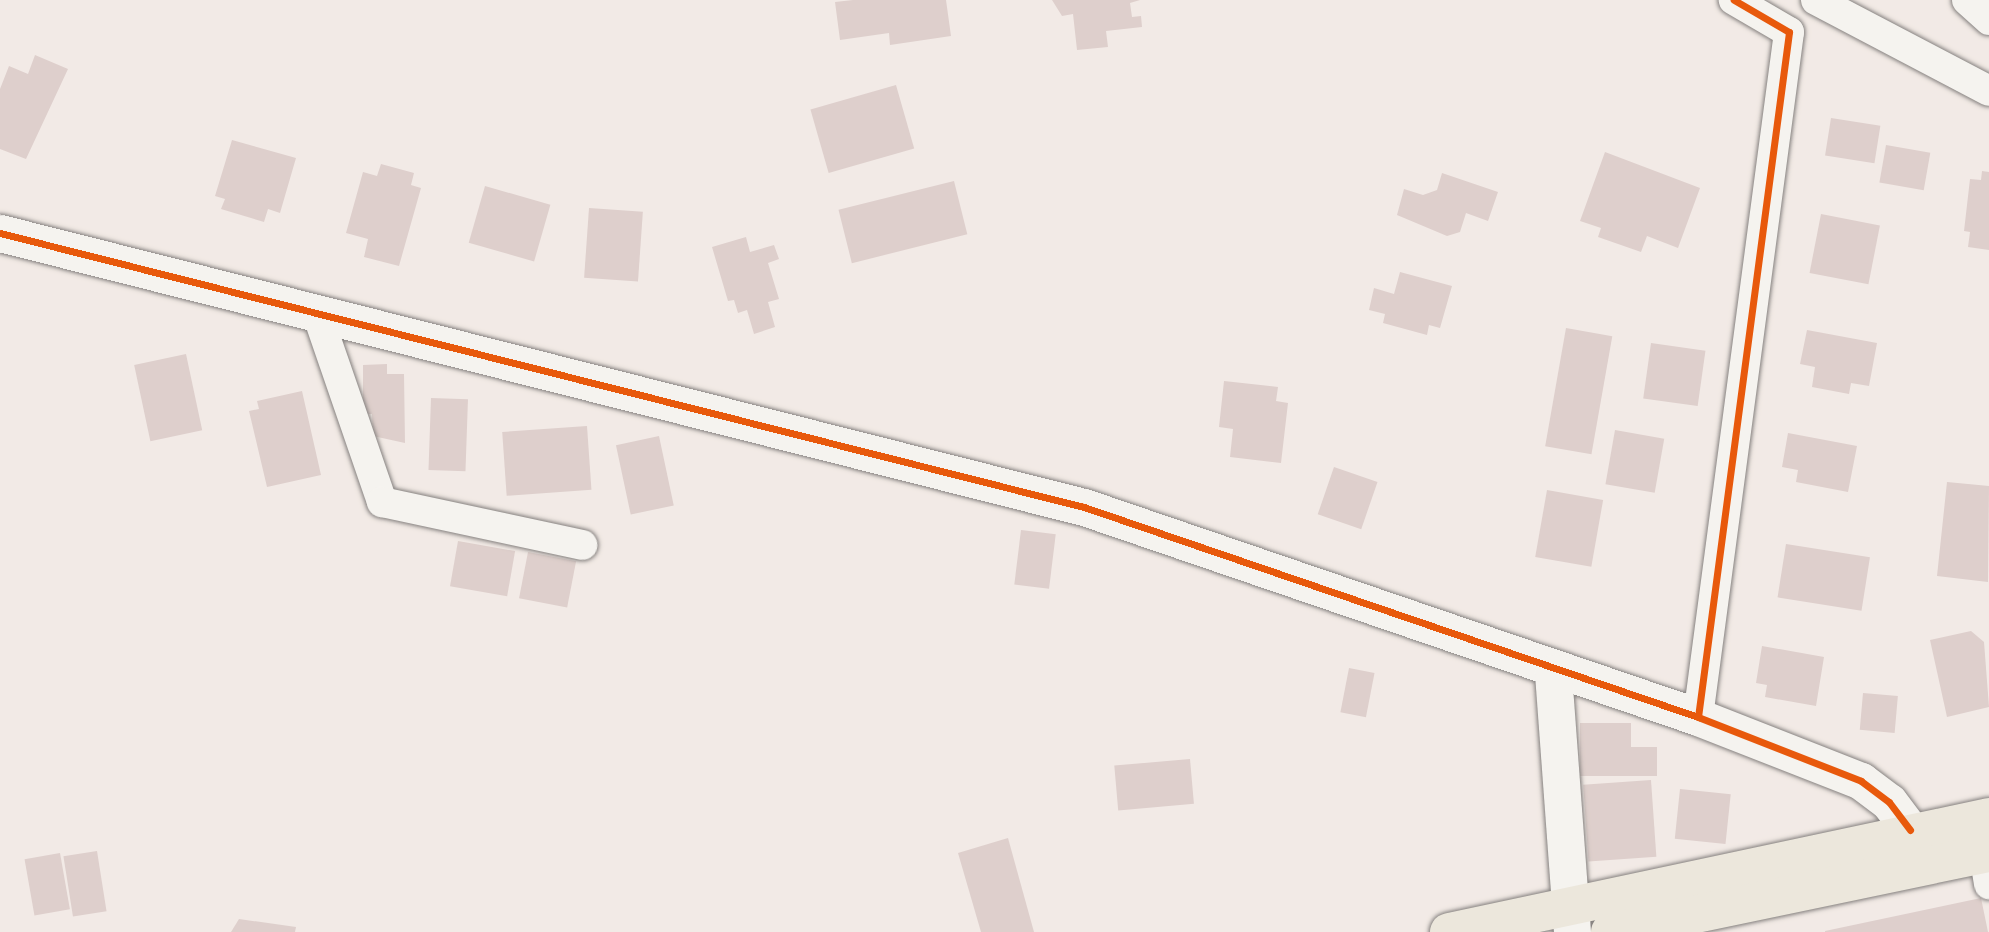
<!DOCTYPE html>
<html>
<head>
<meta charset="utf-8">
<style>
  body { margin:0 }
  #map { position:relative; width:1989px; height:932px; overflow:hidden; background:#f2eae6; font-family:Mali,sans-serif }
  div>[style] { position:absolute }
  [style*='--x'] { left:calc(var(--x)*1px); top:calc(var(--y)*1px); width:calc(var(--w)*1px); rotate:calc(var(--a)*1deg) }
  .building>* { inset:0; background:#decfcc; transform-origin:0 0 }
  .roads { filter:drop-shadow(0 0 2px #85817f) drop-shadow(0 0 2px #85817f) }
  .minor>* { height:30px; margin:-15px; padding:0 15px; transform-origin:15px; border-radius:15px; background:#f5f3ef }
  .tertiary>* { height:37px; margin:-18.5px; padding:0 18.5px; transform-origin:18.5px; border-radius:18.5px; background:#f5f3ef }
  .primary>* { height:38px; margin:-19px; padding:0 19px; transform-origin:19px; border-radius:19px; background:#ece7dc }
  .cycleway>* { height:7px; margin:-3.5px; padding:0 3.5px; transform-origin:3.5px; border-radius:3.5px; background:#e8590c }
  span { translate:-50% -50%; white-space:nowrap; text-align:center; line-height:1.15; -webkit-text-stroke:6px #fbf7ec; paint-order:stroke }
</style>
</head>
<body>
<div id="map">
  <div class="building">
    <i style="clip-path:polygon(853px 0,946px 0,951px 36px,890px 45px,889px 33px,840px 40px,835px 2px)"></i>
    <i style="clip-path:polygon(1052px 0,1140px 0,1130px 3px,1132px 17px,1141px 16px,1142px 27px,1106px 31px,1108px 47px,1077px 50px,1073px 14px,1062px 16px)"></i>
    <i style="clip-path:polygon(35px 55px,68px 69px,26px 159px,0 149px,0 89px,9px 66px,28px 74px)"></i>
    <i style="left:896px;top:85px;width:66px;height:89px;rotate:74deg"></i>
    <i style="left:1831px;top:118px;width:50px;height:38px;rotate:9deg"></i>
    <i style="clip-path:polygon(232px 140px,296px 158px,280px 213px,268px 209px,264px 222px,221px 209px,225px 199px,215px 196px)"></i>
    <i style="left:1886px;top:145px;width:45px;height:38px;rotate:10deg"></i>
    <i style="clip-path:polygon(1605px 152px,1700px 188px,1678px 248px,1647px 236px,1641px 252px,1598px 237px,1601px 228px,1580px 221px)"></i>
    <i style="clip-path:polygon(381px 164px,414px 173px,411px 185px,421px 188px,399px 266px,364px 257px,368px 239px,346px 233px,363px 172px,377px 176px)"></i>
    <i style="clip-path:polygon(1982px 171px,1989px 172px,1989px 250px,1968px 247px,1970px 232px,1964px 231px,1970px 179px,1981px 180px)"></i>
    <i style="clip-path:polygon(1442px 173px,1498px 192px,1488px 221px,1466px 213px,1460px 232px,1447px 236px,1397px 215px,1404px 189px,1423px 195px,1437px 190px)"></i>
    <i style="left:954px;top:181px;width:55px;height:119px;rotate:76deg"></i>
    <i style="left:485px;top:186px;width:68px;height:59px;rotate:16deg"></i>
    <i style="left:589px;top:208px;width:54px;height:70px;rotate:4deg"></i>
    <i style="left:1821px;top:214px;width:60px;height:60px;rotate:11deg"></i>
    <i style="clip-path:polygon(746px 237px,750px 252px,774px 245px,779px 259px,768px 263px,779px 299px,768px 302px,775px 327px,754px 334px,747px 310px,738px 313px,734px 300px,728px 301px,712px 247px)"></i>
    <i style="clip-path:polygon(1400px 272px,1452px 286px,1440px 328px,1429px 325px,1427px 335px,1383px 323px,1385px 314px,1369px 310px,1374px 288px,1394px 294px)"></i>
    <i style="left:1566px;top:328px;width:47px;height:120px;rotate:10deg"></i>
    <i style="clip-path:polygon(1807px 330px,1877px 343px,1869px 386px,1851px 383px,1849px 394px,1812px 387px,1815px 367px,1800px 364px)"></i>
    <i style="left:1651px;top:343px;width:55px;height:56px;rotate:8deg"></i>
    <i style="left:186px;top:354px;width:78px;height:53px;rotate:78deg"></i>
    <i style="clip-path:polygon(387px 364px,387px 374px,404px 374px,405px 443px,373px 436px,372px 414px,363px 414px,363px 365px)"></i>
    <i style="clip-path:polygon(1224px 381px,1278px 387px,1276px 401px,1288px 403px,1281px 463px,1230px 457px,1233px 429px,1219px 427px)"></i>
    <i style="clip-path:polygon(302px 391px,321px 475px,267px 487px,249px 411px,259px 409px,257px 401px)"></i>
    <i style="left:431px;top:398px;width:37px;height:72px;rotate:2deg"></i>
    <i style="left:587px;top:426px;width:64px;height:85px;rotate:86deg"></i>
    <i style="left:1615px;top:430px;width:50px;height:55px;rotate:10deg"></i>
    <i style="clip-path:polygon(1788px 433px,1857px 446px,1848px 492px,1796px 482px,1798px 470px,1782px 467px)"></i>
    <i style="left:659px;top:436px;width:71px;height:44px;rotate:78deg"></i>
    <i style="left:1334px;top:467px;width:46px;height:50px;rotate:19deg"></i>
    <i style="clip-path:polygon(1947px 482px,1989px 486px,1988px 582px,1937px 576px)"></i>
    <i style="left:1547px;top:490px;width:57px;height:68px;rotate:10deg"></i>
    <i style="left:1021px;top:530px;width:35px;height:55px;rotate:7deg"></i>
    <i style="left:458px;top:541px;width:58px;height:46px;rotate:10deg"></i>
    <i style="left:1786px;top:544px;width:85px;height:54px;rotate:9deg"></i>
    <i style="left:528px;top:552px;width:49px;height:47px;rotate:11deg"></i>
    <i style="clip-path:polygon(1971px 631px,1984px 642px,1989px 707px,1947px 717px,1930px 640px)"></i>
    <i style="clip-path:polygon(1762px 646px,1824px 657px,1816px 706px,1765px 697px,1767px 685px,1756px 683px)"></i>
    <i style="left:1349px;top:668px;width:26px;height:45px;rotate:11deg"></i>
    <i style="left:1863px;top:693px;width:35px;height:37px;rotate:5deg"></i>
    <i style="clip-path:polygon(1580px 723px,1631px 723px,1631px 747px,1657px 747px,1657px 776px,1580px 776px)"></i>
    <i style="left:1190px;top:759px;width:45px;height:76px;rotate:85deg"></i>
    <i style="left:1651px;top:780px;width:77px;height:68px;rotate:86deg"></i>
    <i style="left:1680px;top:789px;width:51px;height:50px;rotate:6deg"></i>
    <i style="clip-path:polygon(1008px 838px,1034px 932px,981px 932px,958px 853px)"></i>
    <i style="left:97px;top:851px;width:61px;height:34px;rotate:81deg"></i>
    <i style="left:60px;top:853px;width:57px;height:36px;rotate:80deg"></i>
    <i style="clip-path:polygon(1981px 898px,1988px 932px,1825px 932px,1825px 931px)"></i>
    <i style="clip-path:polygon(239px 919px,296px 927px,295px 932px,231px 932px)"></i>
  </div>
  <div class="roads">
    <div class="minor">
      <i style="--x:1816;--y:0;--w:195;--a:27.7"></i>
      <i style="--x:1967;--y:0;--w:30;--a:42"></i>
      <i style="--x:318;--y:316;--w:197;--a:71"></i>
      <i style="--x:382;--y:502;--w:205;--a:12.1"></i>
      <i style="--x:1698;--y:717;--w:691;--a:-82.43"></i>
      <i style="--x:1789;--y:32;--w:64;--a:-149.8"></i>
      <i style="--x:1981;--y:835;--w:50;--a:80.7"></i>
    </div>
    <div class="tertiary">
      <i style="--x:0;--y:233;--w:1118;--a:14.19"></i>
      <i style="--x:1084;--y:507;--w:649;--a:18.88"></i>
      <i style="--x:1698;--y:717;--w:175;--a:21.4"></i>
      <i style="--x:1861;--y:781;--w:35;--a:37"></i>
      <i style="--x:1889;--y:802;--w:35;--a:53"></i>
      <i style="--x:1553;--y:673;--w:260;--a:85.8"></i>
    </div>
    <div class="primary">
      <i style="--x:1449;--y:932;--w:552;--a:-12.02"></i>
      <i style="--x:1610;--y:932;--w:387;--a:-11.8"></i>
    </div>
  </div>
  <div class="cycleway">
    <i style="--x:0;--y:233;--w:1118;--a:14.19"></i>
    <i style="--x:1084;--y:507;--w:649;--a:18.88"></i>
    <i style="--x:1698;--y:717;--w:175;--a:21.4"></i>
    <i style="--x:1861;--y:781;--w:35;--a:37"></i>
    <i style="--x:1889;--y:802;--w:35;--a:53"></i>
    <i style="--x:1698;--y:717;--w:691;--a:-82.43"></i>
    <i style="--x:1789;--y:32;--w:64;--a:-149.8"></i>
  </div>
</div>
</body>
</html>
